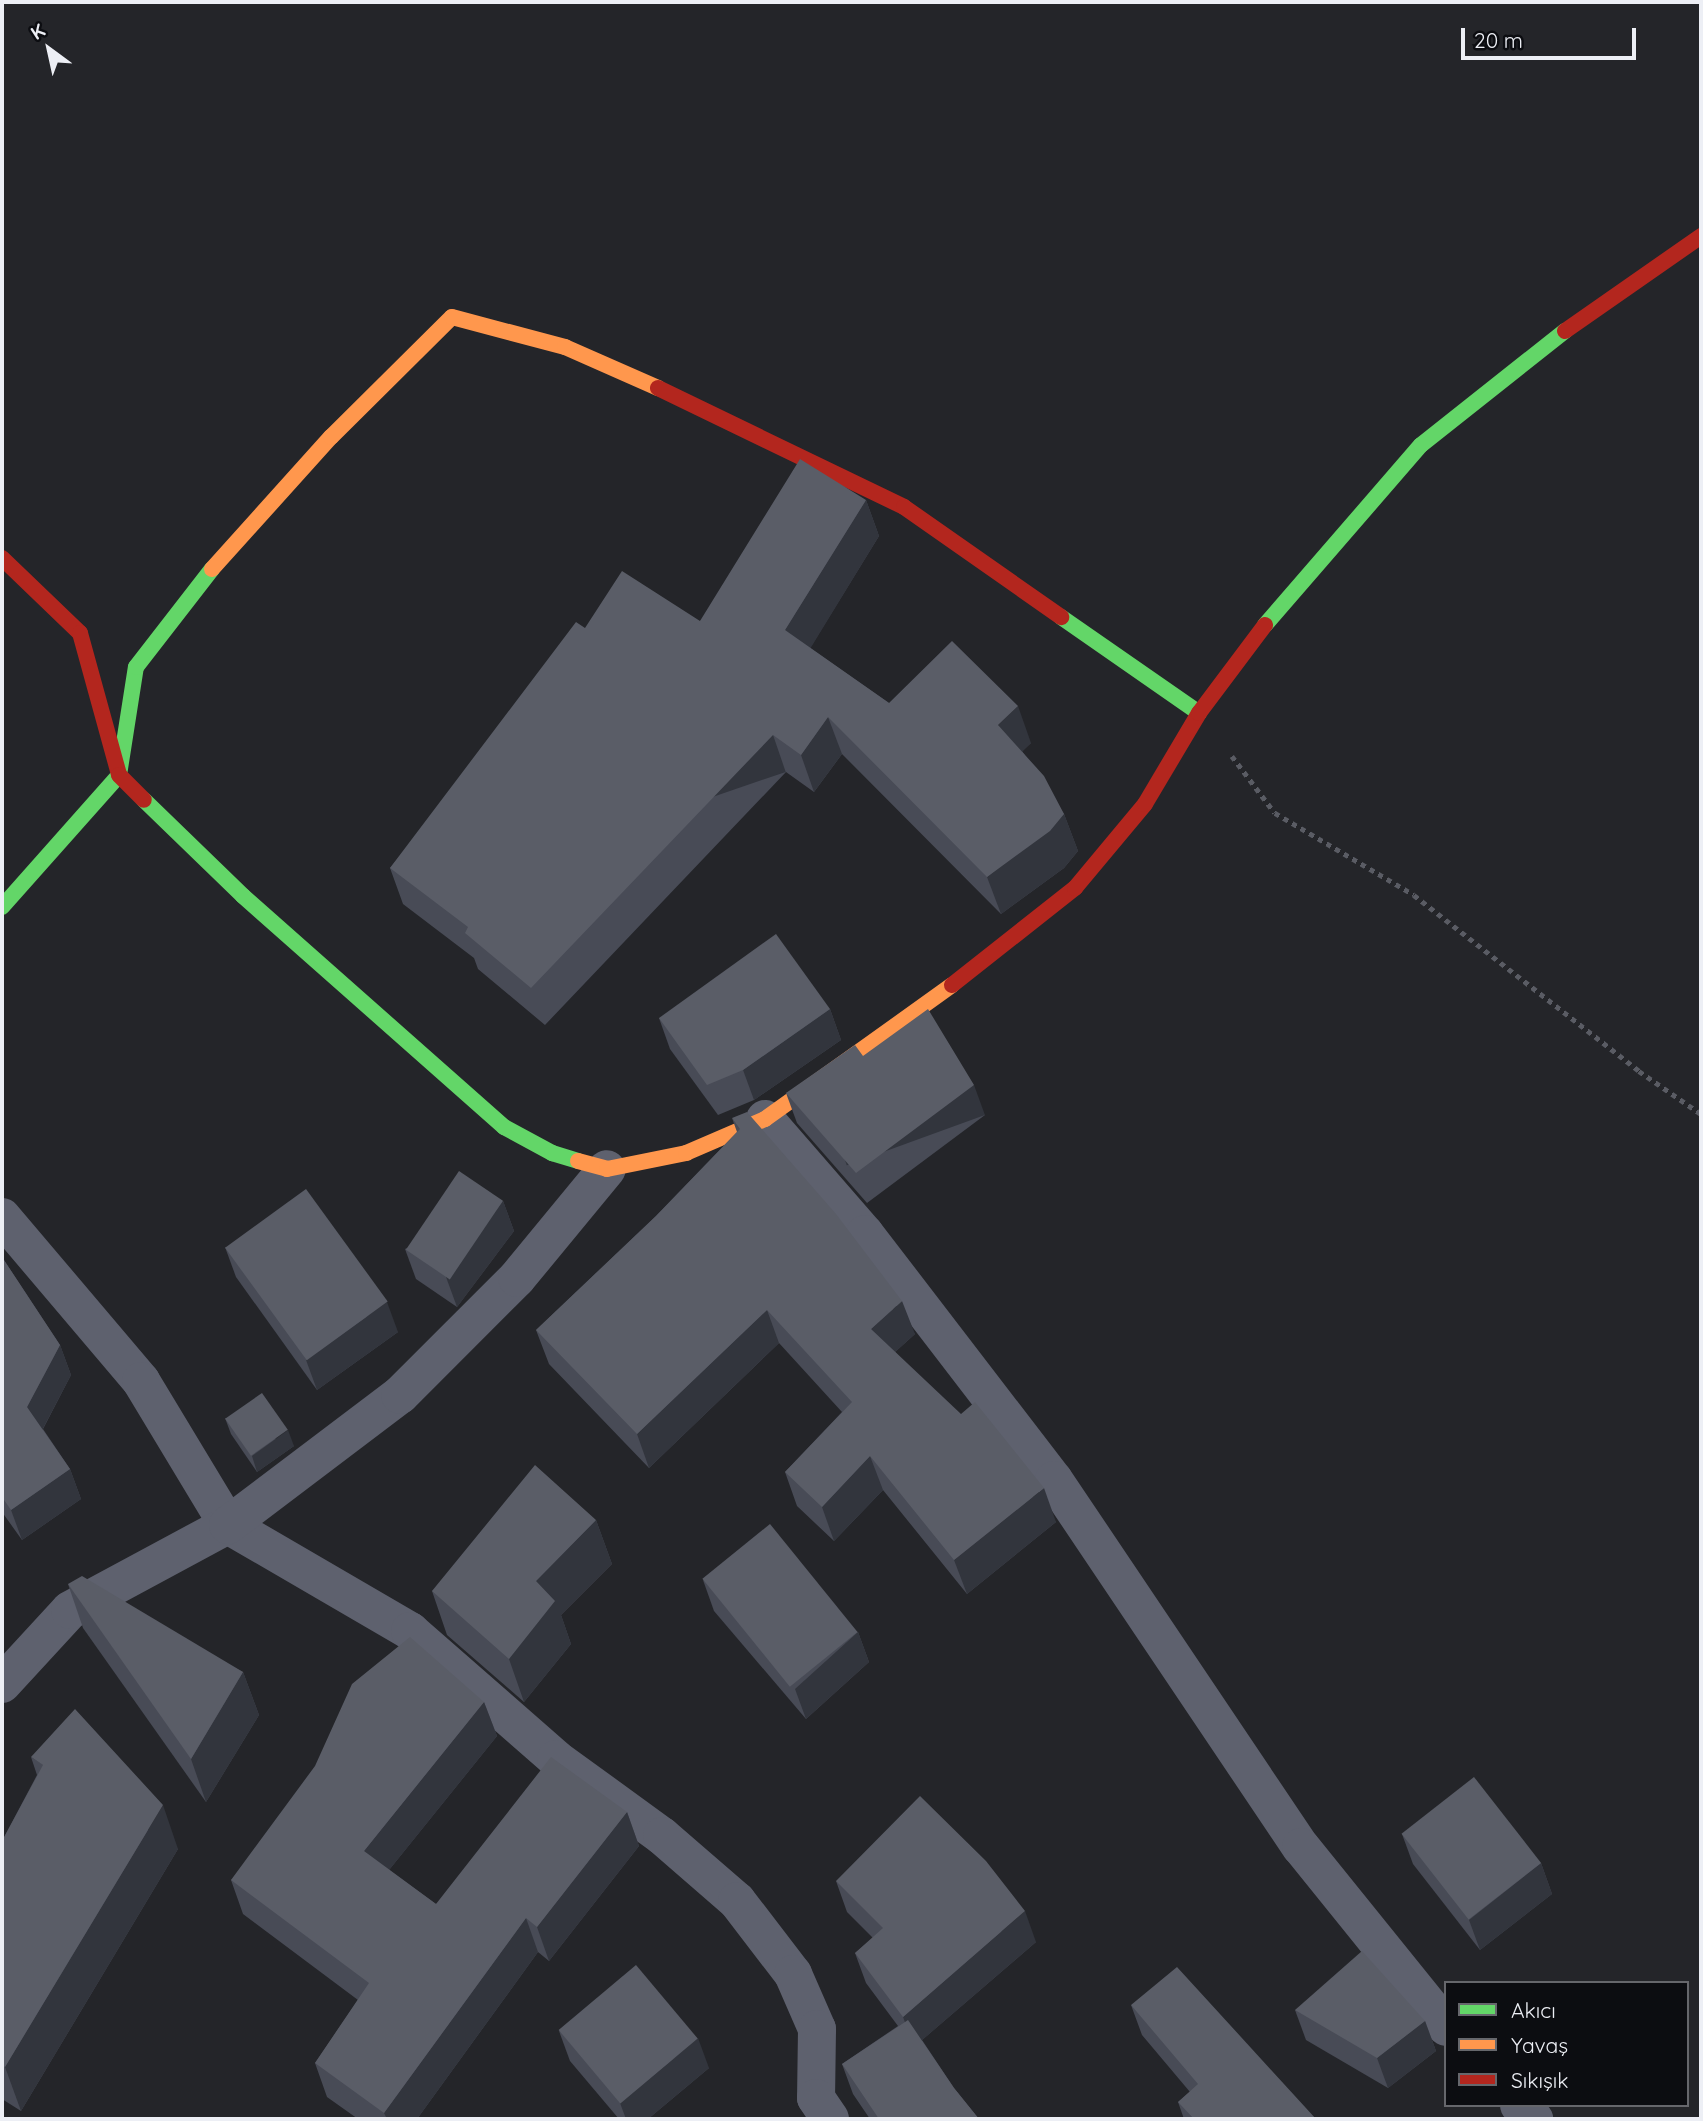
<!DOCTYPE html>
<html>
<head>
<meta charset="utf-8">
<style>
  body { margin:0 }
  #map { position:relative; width:1703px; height:2121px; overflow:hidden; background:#242529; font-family:Quicksand,sans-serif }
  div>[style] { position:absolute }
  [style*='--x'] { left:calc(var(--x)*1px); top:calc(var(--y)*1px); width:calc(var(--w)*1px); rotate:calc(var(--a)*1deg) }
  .path>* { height:4.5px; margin-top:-2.25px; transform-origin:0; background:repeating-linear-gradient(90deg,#5a5c64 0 5px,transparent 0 10px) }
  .street>* { height:38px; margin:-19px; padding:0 19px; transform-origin:19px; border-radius:19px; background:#5e616e }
  .fast>* { height:16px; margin:-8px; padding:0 8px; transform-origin:8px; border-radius:8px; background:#63d668 }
  .slow>* { height:16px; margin:-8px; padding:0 8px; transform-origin:8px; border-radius:8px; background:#ff974d }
  .jam>* { height:16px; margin:-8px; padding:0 8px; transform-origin:8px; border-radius:8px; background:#b3261e }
  .wall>* { inset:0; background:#484b56 }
  .shaded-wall>* { inset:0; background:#32353d; transform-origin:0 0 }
  .building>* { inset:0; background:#5a5d67; transform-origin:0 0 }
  span { translate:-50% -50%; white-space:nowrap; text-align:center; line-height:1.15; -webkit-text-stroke:7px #0c0d11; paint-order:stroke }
  .frame { position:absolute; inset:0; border:4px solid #edeff5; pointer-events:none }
  .legend { position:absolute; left:1444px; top:1981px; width:245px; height:126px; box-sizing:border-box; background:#0c0d11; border:2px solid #66676c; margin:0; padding:9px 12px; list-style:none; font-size:21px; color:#edeff5 }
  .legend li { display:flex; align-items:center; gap:14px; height:35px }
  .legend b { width:35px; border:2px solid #66676c }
  .north { position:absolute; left:14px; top:14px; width:70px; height:70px; -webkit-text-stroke:5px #0c0d11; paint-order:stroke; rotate:327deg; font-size:19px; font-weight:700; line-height:28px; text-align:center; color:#edeff5 }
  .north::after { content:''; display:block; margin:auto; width:24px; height:32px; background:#edeff5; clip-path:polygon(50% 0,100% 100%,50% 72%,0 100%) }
  .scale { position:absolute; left:1461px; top:28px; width:175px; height:32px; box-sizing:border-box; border:4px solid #edeff5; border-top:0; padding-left:9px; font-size:21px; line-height:24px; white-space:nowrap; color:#edeff5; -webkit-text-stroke:5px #0c0d11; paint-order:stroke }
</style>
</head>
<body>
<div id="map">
  <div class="path">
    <i style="--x:1232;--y:756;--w:71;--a:53"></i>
    <i style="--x:1275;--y:813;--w:161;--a:30.5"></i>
    <i style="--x:1414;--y:895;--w:286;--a:38"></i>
    <i style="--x:1639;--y:1071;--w:75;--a:34.7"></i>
  </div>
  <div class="street">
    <i style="--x:765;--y:1119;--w:152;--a:49"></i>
    <i style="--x:865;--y:1234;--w:310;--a:52.5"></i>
    <i style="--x:1054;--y:1480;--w:442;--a:56.1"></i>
    <i style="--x:1301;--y:1847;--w:231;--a:51.1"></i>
    <i style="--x:2;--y:1217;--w:215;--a:49.7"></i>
    <i style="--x:141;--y:1381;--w:168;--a:58.9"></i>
    <i style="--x:228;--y:1525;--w:211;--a:30.2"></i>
    <i style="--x:410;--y:1631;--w:194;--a:41.2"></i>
    <i style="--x:556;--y:1759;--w:131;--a:36"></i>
    <i style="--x:662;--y:1836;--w:99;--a:40.9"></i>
    <i style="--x:737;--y:1901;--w:92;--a:52.5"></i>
    <i style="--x:793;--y:1974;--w:60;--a:66.4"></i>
    <i style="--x:817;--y:2029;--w:69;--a:90.8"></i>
    <i style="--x:816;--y:2098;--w:25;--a:56"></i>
    <i style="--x:2;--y:1684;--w:100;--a:-47.4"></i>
    <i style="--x:70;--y:1610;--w:179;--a:-28.3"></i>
    <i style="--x:228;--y:1525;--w:216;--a:-37.1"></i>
    <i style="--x:400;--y:1395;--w:165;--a:-45"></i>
    <i style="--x:517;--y:1278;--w:141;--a:-50.5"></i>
    <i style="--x:1519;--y:2105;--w:21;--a:43"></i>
  </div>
  <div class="fast">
    <i style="--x:1061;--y:617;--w:168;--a:34.8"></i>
    <i style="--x:1265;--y:625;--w:238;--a:-49.1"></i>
    <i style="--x:1421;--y:445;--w:184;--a:-38.4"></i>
    <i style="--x:144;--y:800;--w:138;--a:44.1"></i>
    <i style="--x:243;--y:896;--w:349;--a:41.5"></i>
    <i style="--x:504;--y:1127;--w:55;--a:28.4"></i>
    <i style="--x:552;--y:1153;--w:27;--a:17"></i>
    <i style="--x:2;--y:907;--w:176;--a:-48.4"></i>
    <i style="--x:119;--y:775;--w:109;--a:-81.1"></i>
    <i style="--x:136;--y:667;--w:124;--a:-52.2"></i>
  </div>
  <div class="slow">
    <i style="--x:212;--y:569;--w:178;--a:-48"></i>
    <i style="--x:331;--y:437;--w:170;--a:-44.8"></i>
    <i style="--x:452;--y:317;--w:117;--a:14.9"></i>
    <i style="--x:565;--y:347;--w:102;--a:23.8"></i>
    <i style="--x:578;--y:1161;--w:30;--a:15"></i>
    <i style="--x:607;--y:1169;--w:81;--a:-11.4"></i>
    <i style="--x:686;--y:1153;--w:86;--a:-23.3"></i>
    <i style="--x:765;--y:1119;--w:230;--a:-35.6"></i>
  </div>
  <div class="jam">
    <i style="--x:1565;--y:331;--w:166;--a:-34.9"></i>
    <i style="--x:658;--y:388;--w:273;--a:25.8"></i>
    <i style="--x:904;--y:507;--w:192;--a:35"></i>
    <i style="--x:2;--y:558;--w:108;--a:43.9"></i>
    <i style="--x:80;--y:633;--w:147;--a:74.6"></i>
    <i style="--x:119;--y:775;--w:35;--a:45"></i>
    <i style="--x:952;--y:985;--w:157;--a:-38.3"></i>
    <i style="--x:1075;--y:888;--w:109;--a:-50.2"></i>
    <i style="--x:1145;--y:804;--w:106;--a:-59.3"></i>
    <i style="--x:1199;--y:713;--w:110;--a:-53.1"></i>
  </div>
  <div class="wall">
    <i style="clip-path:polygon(866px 500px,879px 536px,810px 648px,889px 703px,1031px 743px,1022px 751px,1064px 814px,1078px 851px,1064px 868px,1001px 914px,842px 754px,814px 792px,786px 772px,545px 1025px,478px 969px,474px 958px,403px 904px,390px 868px,585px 628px,700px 621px)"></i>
    <i style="clip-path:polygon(830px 1009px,841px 1040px,754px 1100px,718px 1115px,670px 1049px,659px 1018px)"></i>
    <i style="clip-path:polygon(863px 1056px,985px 1115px,867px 1203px,797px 1123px,786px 1093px)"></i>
    <i style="clip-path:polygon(732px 1118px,915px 1334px,895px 1352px,1056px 1522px,967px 1594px,883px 1490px,834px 1541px,797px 1506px,785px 1472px,842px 1412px,779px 1343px,649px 1468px,549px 1364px,536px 1330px,656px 1216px,737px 1132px)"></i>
    <i style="clip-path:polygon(503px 1201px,514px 1231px,457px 1307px,416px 1279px,405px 1249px)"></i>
    <i style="clip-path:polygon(225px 1247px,398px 1332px,317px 1390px,236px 1277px)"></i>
    <i style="clip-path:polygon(2px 1257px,60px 1345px,71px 1375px,43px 1429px,70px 1469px,81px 1499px,22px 1540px,2px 1512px)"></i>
    <i style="clip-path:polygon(225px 1418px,294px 1446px,257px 1472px,231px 1434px)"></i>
    <i style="clip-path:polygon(596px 1520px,612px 1564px,561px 1615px,571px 1644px,524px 1702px,447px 1635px,432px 1591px)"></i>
    <i style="clip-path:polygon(703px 1580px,858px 1632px,869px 1662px,806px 1719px,714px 1611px)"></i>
    <i style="clip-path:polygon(68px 1584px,243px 1672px,259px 1715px,206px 1802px,83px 1628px)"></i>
    <i style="clip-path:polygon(484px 1702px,497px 1736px,389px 1870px,436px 1904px,627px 1812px,639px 1846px,549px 1961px,538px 1952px,417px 2119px,358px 2119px,327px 2097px,315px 2063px,358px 2000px,243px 1914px,231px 1880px)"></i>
    <i style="clip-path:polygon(31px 1757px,178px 1849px,21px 2111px,2px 2099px,2px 1841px,37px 1775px)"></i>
    <i style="clip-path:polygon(1402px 1834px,1541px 1863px,1552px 1894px,1480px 1950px,1413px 1864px)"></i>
    <i style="clip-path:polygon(836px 1881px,1036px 1942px,922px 2040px,954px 2088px,979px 2119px,870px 2119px,853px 2094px,842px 2064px,898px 2026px,866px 1983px,855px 1953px,873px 1938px,847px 1912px)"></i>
    <i style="clip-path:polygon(1131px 2005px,1316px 2119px,1184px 2119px,1178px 2102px,1190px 2092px,1142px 2035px)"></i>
    <i style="clip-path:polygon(1295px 2010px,1425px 2021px,1436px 2051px,1388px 2088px,1306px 2040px)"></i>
    <i style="clip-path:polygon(559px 2031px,709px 2068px,648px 2119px,619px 2119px,570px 2061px)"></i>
  </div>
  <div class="shaded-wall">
    <i style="clip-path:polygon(866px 500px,879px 536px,799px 667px,785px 630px)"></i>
    <i style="clip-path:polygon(1018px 706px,1031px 743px,1012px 762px,998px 725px)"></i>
    <i style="clip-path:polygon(828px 717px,842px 754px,814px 792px,801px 755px)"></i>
    <i style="left:773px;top:735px;width:39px;height:350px;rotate:71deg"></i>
    <i style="clip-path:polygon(1064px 814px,1078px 851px,1064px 868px,1001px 914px,987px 877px)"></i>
    <i style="clip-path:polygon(830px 1009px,841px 1040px,754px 1100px,743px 1070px)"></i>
    <i style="left:974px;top:1085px;width:32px;height:147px;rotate:70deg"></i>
    <i style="clip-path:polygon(503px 1201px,514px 1231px,457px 1307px,446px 1277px)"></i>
    <i style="clip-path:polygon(902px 1301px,915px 1334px,883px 1363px,871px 1329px)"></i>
    <i style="clip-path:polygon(387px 1302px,398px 1332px,317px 1390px,306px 1360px)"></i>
    <i style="clip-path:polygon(767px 1310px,779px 1343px,649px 1468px,637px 1434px)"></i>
    <i style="clip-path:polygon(60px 1345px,71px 1375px,38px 1438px,27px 1407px)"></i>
    <i style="clip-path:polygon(288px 1430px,294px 1446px,257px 1472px,252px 1456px)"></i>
    <i style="clip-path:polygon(870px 1456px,883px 1490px,834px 1541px,822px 1507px)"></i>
    <i style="clip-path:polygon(70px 1469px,81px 1499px,22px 1540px,11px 1510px)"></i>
    <i style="clip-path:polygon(1044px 1488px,1056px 1522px,967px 1594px,954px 1560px)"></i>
    <i style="clip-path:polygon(596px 1520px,612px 1564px,561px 1615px,571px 1644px,524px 1702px,509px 1659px,536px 1581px)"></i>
    <i style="clip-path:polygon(858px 1632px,869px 1662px,806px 1719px,795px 1689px)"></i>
    <i style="clip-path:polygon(243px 1672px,259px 1715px,206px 1802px,191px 1759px)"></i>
    <i style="clip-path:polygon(484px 1702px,497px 1736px,377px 1885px,364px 1851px)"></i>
    <i style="clip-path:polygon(163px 1805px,178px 1849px,21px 2111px,5px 2067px)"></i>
    <i style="clip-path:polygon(627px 1812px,639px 1846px,549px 1961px,537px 1927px)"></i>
    <i style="clip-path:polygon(1541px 1863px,1552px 1894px,1480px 1950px,1469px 1920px)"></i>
    <i style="clip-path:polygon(1025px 1911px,1036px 1942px,914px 2047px,903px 2017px)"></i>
    <i style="clip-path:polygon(526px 1918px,538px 1952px,417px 2119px,387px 2119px,384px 2113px)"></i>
    <i style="clip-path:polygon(1425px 2021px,1436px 2051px,1388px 2088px,1377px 2058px)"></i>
    <i style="clip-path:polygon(698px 2038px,709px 2068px,648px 2119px,626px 2119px,620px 2103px)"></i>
  </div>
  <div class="building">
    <i style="clip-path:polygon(800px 459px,866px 500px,785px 630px,889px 703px,952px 641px,1018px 706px,998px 725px,1044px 776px,1064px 814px,1050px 831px,987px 877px,828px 717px,801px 755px,773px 735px,531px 988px,465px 933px,468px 927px,390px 868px,576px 622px,585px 628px,622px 571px,700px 621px)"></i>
    <i style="clip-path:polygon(776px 934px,830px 1009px,743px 1070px,707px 1085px,659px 1018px)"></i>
    <i style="clip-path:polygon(928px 1009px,974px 1085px,856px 1173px,786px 1093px,855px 1045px,863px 1056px)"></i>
    <i style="clip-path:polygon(747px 1112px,836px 1214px,902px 1301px,871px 1329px,961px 1414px,975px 1402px,1044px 1488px,954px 1560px,870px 1456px,822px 1507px,785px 1472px,852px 1402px,767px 1310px,637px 1434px,536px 1330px,656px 1216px,740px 1129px,732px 1118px)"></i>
    <i style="left:459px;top:1171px;width:53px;height:95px;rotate:34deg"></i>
    <i style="left:306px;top:1189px;width:139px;height:100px;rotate:54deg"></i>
    <i style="clip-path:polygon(2px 1257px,60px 1345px,27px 1407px,70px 1469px,11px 1510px,2px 1497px)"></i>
    <i style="left:262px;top:1393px;width:45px;height:45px;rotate:55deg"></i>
    <i style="clip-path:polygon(535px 1465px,596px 1520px,536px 1581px,555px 1601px,509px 1659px,432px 1591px)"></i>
    <i style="left:770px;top:1524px;width:139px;height:87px;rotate:51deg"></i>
    <i style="clip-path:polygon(82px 1576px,243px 1672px,191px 1759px,68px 1584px)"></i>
    <i style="clip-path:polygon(410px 1637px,484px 1702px,364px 1851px,436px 1904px,551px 1757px,627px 1812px,537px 1927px,526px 1918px,384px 2113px,315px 2063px,369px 1983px,231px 1880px,315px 1766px,352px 1684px)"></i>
    <i style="clip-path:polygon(75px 1709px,163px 1805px,5px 2067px,2px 2065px,2px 1841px,43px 1765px,31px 1757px)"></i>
    <i style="left:1474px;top:1777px;width:109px;height:92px;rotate:52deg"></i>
    <i style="clip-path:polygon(920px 1796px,986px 1861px,1025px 1911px,903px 2017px,855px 1953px,883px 1928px,836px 1881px)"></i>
    <i style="clip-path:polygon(1362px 1951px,1425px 2021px,1377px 2058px,1295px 2010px)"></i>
    <i style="left:636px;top:1965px;width:96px;height:101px;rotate:50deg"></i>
    <i style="clip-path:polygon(1177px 1967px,1316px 2119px,1194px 2119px,1178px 2102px,1198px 2084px,1131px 2005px)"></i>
    <i style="clip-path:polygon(908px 2020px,954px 2088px,979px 2119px,879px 2119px,842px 2064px)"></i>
  </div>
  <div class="frame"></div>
  <ul class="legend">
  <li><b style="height:9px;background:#63d668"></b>Akıcı</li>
  <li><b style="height:9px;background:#ff974d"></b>Yavaş</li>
  <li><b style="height:9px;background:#b3261e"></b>Sıkışık</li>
  </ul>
  <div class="north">K</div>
  <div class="scale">20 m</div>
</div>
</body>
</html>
